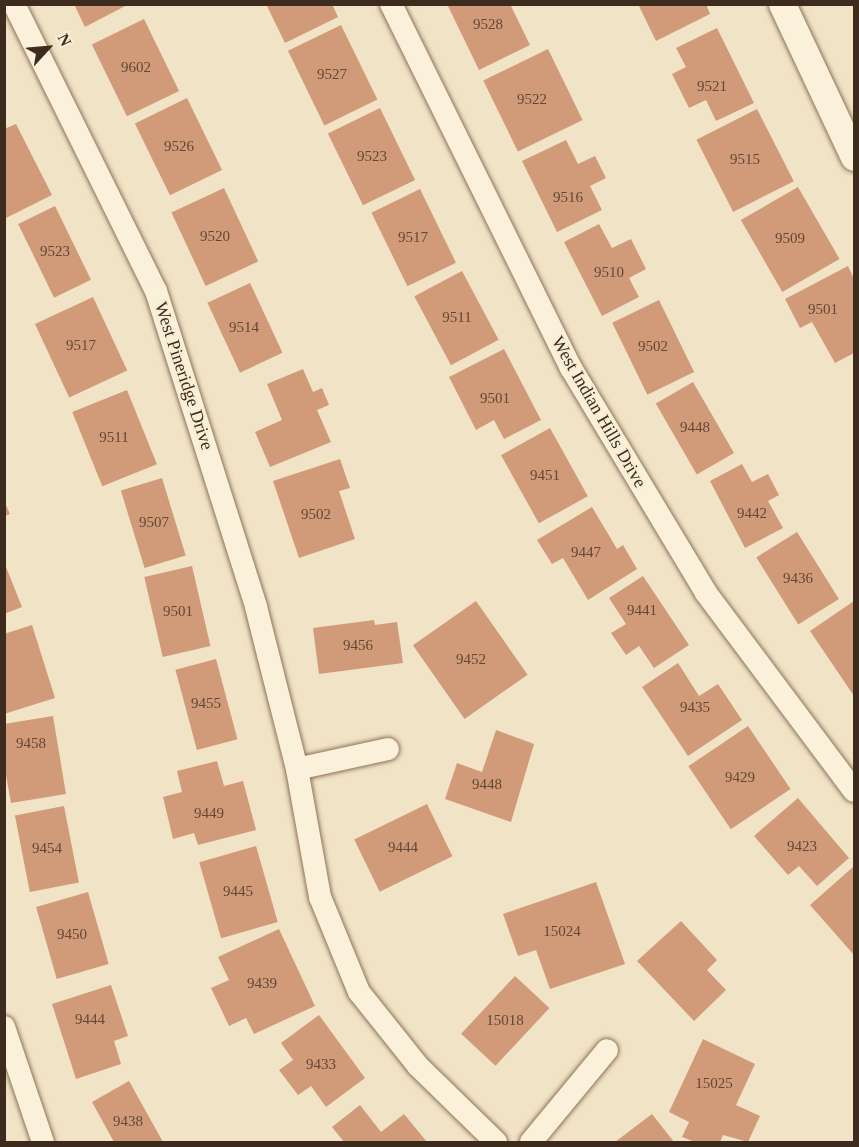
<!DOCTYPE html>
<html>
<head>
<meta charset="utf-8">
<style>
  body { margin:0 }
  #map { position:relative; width:859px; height:1147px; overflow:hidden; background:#f1e3c5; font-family:"Times New Roman",serif }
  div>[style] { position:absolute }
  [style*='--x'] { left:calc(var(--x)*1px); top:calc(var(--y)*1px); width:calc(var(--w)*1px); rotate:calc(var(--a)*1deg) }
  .building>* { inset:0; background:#d19b79; transform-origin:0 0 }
  .roads { filter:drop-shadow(0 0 2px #8e745a) drop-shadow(0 0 2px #8e745a) }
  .minor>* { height:22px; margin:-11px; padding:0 11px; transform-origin:11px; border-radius:11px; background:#fbf0d9 }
  .tertiary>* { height:27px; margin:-13.5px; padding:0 13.5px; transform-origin:13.5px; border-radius:13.5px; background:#fbf0d9 }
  span { translate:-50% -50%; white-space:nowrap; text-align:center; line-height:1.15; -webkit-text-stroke:5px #f8edd5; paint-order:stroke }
  .number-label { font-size:15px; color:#624835 }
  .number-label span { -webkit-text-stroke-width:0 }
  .street-label { font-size:18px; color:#3d2c1e }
  .frame { position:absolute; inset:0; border:6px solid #3d2c1e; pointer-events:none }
  .north { position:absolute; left:18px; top:18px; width:60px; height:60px; -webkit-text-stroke:4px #f8edd5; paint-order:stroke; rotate:64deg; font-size:16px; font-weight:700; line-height:24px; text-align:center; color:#3d2c1e }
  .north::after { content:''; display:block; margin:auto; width:21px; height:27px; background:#3d2c1e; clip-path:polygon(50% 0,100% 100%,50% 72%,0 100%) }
</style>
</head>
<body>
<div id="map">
  <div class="building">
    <i style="clip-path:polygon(74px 4px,129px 4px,85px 27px)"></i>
    <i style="clip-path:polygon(266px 4px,332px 4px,338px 17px,285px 43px)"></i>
    <i style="clip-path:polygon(447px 4px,510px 4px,530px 45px,479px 70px)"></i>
    <i style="clip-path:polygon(638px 4px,706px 4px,710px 14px,656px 41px)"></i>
    <i style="left:144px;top:19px;width:80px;height:58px;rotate:64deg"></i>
    <i style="left:341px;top:25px;width:83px;height:59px;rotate:64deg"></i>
    <i style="clip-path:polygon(717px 28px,754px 103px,716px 121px,706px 100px,689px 108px,672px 74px,686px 67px,676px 48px)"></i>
    <i style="left:548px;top:49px;width:79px;height:72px;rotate:64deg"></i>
    <i style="left:187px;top:98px;width:80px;height:58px;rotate:64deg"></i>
    <i style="left:380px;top:108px;width:80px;height:58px;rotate:64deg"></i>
    <i style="left:757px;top:109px;width:81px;height:68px;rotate:63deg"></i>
    <i style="clip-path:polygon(16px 124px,52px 195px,4px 219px,4px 129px)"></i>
    <i style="clip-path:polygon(566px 140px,578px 164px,595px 156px,606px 178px,590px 186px,602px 210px,557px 232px,522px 161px)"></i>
    <i style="left:798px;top:187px;width:83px;height:66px;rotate:60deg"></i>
    <i style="left:224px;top:188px;width:81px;height:58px;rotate:65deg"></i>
    <i style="left:420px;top:189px;width:82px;height:54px;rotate:64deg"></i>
    <i style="left:55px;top:206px;width:82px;height:41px;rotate:64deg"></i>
    <i style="clip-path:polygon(599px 224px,612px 248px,631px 239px,646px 269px,629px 278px,639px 297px,602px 316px,564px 242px)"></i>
    <i style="clip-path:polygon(848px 266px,854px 279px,854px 353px,835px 363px,812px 322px,800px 328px,785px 299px)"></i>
    <i style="left:462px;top:271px;width:78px;height:54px;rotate:62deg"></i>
    <i style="left:250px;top:283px;width:77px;height:47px;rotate:65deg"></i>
    <i style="left:93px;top:297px;width:81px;height:64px;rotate:65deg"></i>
    <i style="left:659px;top:300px;width:80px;height:52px;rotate:64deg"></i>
    <i style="clip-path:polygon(504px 349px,541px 420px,504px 439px,494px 420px,476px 430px,449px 377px)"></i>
    <i style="clip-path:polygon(303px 369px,313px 392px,322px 388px,329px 405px,317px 410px,331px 442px,270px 467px,255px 432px,282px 420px,267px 384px)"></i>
    <i style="left:693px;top:382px;width:82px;height:43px;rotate:60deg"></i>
    <i style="left:127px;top:390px;width:80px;height:59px;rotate:68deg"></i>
    <i style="left:550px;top:428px;width:78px;height:56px;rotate:61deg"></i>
    <i style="clip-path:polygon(340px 459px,350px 488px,339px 491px,355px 539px,299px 558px,273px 481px)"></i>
    <i style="clip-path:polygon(742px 464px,752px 482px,768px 474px,779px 495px,768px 501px,783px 528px,745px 548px,710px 481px)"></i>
    <i style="left:162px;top:478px;width:81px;height:43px;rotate:73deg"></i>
    <i style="clip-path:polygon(4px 501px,10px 514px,4px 516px)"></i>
    <i style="clip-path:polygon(592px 507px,617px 549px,623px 545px,637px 569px,588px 600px,563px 558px,552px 564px,537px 540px)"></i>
    <i style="left:797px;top:532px;width:79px;height:48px;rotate:58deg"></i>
    <i style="clip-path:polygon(4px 562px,22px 607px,4px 614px)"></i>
    <i style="left:192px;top:566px;width:82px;height:49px;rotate:77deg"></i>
    <i style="clip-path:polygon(643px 576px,689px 645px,654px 668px,639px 646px,626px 655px,611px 633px,626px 624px,609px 598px)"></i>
    <i style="left:476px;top:601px;width:90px;height:77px;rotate:55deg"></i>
    <i style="clip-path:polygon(854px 601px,854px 696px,810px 631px)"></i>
    <i style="clip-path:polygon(374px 620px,375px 625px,397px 622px,403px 663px,319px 674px,313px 628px)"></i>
    <i style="clip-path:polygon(32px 625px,55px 698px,4px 714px,4px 634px)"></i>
    <i style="left:216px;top:659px;width:83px;height:42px;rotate:75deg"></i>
    <i style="clip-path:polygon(678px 663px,699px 696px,718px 684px,742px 720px,688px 756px,642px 687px)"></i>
    <i style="clip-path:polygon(53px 716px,66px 794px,11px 803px,4px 764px,4px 724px)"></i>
    <i style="left:748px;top:726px;width:76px;height:72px;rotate:56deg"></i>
    <i style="clip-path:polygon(496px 730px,534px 744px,511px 822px,445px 799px,457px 763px,482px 772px)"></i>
    <i style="clip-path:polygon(217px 761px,224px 786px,243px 781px,256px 830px,198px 845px,194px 833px,173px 839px,163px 797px,182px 792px,177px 771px)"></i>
    <i style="clip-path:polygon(798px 798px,849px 858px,817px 886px,799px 866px,788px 875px,754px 836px)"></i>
    <i style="left:427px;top:804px;width:58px;height:81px;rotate:64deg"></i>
    <i style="left:64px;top:806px;width:78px;height:50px;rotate:79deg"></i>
    <i style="left:256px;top:846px;width:79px;height:59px;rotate:74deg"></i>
    <i style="clip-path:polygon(853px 867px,854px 869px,854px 955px,810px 905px)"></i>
    <i style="clip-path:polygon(596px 882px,625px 964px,550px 989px,536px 950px,518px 956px,503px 914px)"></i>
    <i style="left:88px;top:892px;width:75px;height:54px;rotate:74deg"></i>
    <i style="clip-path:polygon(681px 921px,717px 960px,707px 970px,726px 990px,694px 1021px,637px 961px)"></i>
    <i style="clip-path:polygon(279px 929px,315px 1006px,254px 1034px,246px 1018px,229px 1026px,211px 988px,229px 980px,218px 957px)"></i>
    <i style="left:515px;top:976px;width:47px;height:79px;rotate:43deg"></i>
    <i style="clip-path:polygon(111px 985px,128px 1036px,114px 1041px,121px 1064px,76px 1079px,52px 1004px)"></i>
    <i style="clip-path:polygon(319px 1015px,365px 1078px,326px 1107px,311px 1086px,298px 1095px,279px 1070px,293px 1060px,281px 1043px)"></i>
    <i style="clip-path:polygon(703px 1039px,755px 1064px,736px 1105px,760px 1116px,748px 1142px,723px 1135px,720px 1142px,695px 1142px,682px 1137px,689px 1122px,669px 1112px)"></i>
    <i style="clip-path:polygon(129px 1081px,163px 1142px,114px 1142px,92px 1102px)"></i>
    <i style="clip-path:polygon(360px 1105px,381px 1132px,404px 1114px,427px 1142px,344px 1142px,332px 1127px)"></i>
    <i style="clip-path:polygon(652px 1114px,674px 1142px,615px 1142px)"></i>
  </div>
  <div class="roads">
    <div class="minor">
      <i style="--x:14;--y:4;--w:320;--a:63.7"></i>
      <i style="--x:156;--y:291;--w:331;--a:72.4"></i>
      <i style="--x:256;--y:607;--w:167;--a:75.8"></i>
      <i style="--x:297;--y:769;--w:130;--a:79.8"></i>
      <i style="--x:320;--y:897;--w:103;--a:67.7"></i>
      <i style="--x:359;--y:992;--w:95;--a:51.4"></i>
      <i style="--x:418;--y:1066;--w:109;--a:44.3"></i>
      <i style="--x:391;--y:4;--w:406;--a:63.7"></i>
      <i style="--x:571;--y:368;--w:262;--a:59"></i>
      <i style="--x:706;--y:593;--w:247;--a:53.2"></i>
      <i style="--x:297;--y:769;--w:93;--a:-12.4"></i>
      <i style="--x:4;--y:1027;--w:121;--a:71.3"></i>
      <i style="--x:531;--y:1142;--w:119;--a:-50.4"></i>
    </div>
    <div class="tertiary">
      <i style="--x:782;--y:4;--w:169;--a:64.8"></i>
    </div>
  </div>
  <div class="number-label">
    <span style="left:488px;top:25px">9528</span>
    <span style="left:136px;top:68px">9602</span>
    <span style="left:332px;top:75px">9527</span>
    <span style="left:712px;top:87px">9521</span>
    <span style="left:532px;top:100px">9522</span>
    <span style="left:179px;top:147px">9526</span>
    <span style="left:372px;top:157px">9523</span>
    <span style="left:745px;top:160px">9515</span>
    <span style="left:568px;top:198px">9516</span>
    <span style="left:215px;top:237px">9520</span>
    <span style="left:413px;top:238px">9517</span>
    <span style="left:790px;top:239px">9509</span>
    <span style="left:55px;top:252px">9523</span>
    <span style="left:609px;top:273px">9510</span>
    <span style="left:823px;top:310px">9501</span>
    <span style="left:457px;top:318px">9511</span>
    <span style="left:244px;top:328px">9514</span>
    <span style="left:81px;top:346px">9517</span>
    <span style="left:653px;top:347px">9502</span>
    <span style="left:495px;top:399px">9501</span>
    <span style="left:695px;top:428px">9448</span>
    <span style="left:114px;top:438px">9511</span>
    <span style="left:545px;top:476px">9451</span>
    <span style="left:752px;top:514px">9442</span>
    <span style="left:316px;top:515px">9502</span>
    <span style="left:154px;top:523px">9507</span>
    <span style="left:586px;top:553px">9447</span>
    <span style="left:798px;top:579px">9436</span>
    <span style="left:642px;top:611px">9441</span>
    <span style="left:178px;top:612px">9501</span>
    <span style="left:358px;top:646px">9456</span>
    <span style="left:471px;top:660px">9452</span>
    <span style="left:206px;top:704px">9455</span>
    <span style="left:695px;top:708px">9435</span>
    <span style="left:31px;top:744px">9458</span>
    <span style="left:740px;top:778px">9429</span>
    <span style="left:487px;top:785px">9448</span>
    <span style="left:209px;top:814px">9449</span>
    <span style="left:802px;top:847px">9423</span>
    <span style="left:403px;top:848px">9444</span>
    <span style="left:47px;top:849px">9454</span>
    <span style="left:238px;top:892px">9445</span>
    <span style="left:562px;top:932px">15024</span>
    <span style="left:72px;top:935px">9450</span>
    <span style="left:262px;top:984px">9439</span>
    <span style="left:90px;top:1020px">9444</span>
    <span style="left:505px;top:1021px">15018</span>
    <span style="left:321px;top:1065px">9433</span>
    <span style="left:714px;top:1084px">15025</span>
    <span style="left:128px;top:1122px">9438</span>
  </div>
  <div class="street-label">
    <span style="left:184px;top:376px;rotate:72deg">West Pineridge Drive</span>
    <span style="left:599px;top:412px;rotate:60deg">West Indian Hills Drive</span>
  </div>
  <div class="frame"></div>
  <div class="north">N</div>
</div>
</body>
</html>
